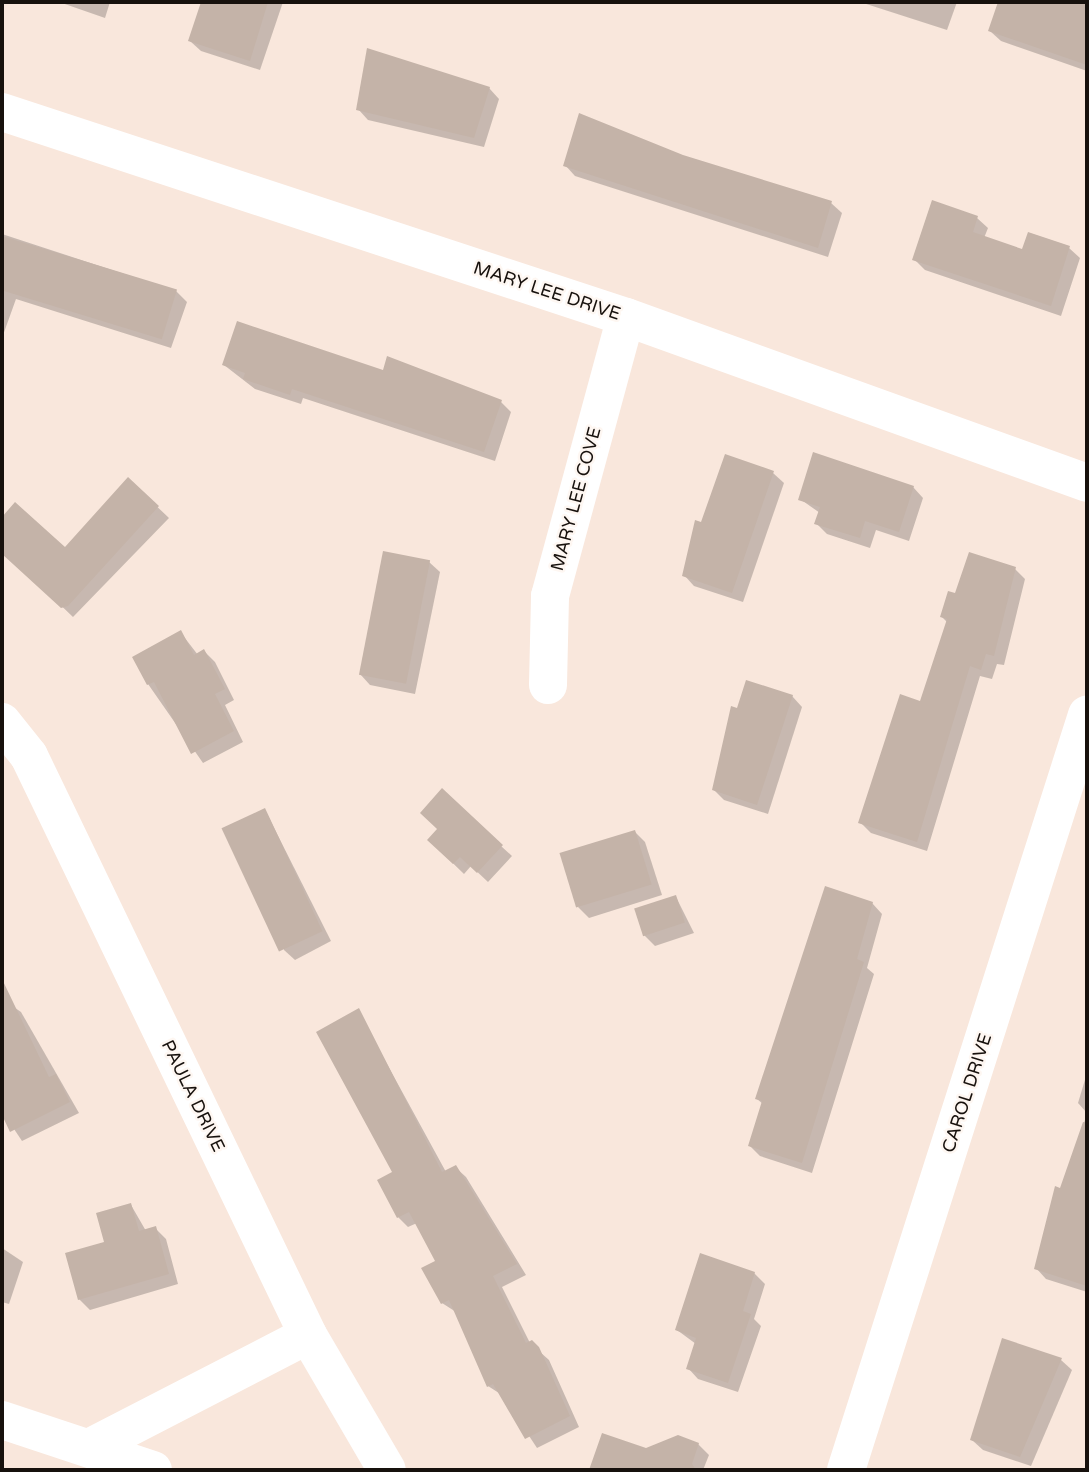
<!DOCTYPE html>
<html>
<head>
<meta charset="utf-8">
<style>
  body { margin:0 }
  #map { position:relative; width:1089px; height:1472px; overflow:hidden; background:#f9e7dc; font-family:"Varela Round",sans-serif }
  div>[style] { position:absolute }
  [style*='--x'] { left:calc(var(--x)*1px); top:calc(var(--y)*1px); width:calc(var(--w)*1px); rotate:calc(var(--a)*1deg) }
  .shadow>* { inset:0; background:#0003 }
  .building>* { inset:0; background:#c4b3a8; transform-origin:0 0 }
  .minor>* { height:38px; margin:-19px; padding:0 19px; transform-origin:19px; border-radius:19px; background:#fff }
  span { translate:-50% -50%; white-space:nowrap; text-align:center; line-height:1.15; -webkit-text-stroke:5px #fef7f2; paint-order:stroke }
  .street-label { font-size:18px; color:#17110d }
  .frame { position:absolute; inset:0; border:4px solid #17110d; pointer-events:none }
</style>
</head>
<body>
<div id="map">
  <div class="shadow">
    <i style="clip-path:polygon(59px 2px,110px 2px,105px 18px)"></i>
    <i style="clip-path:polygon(203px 2px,283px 2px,260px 70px,201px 51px,190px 41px)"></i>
    <i style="clip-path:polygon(860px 2px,957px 2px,947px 30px)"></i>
    <i style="clip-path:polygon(1000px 2px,1056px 2px,1087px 12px,1087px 71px,1001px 41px,990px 31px)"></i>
    <i style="clip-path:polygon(489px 88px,499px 99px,484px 147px,368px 120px,358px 109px)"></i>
    <i style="clip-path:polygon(683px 156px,831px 203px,842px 213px,828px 257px,575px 176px,565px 165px)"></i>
    <i style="clip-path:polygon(977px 218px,988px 228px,984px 238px,1023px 251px,1029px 234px,1069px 248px,1080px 258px,1061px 316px,925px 270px,914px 259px)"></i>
    <i style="clip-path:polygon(2px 234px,176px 291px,187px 302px,171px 348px,16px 299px,2px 338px)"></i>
    <i style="clip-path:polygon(224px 365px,384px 372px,501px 402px,511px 412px,495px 461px,303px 398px,301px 404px,255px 389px)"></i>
    <i style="clip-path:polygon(773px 473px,784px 483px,743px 602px,694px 586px,684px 575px,702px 524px)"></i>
    <i style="clip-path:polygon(128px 479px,169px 518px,73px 617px,2px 549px,2px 520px,15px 505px,65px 549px)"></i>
    <i style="clip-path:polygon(913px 487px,923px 498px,909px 541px,876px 530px,870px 548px,827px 534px,816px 523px,820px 513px,800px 499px)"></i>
    <i style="clip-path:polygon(429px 562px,440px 572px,415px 694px,370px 685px,360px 674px)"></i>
    <i style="clip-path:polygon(1015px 569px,1025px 579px,1004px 665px,997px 664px,992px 679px,980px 676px,927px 851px,871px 833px,860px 822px,921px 703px,948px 623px,942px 617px,956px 595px)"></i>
    <i style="clip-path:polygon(181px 633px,198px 655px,204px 651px,215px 662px,234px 700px,225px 705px,243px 742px,203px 763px,148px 684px)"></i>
    <i style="clip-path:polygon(792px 696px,802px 707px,768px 814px,724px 800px,714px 790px,738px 711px)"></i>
    <i style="clip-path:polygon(265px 810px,331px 941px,295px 960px,284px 950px)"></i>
    <i style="clip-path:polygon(635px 832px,645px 842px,662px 895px,589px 918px,578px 907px)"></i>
    <i style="clip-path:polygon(429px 840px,501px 846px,512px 856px,488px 882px,471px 866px,464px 874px)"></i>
    <i style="clip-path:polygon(676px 897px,694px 933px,655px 946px,644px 935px)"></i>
    <i style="clip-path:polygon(872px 903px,882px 914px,867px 968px,874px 974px,812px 1173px,760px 1156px,750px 1146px,763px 1104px,757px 1099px)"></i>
    <i style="clip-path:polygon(2px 999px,21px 1012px,79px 1113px,22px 1141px,2px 1111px)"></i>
    <i style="clip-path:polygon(358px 1011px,446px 1172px,455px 1167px,466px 1177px,526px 1275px,502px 1287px,530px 1343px,549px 1360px,579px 1427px,537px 1448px,502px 1395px,488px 1386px,456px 1312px,442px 1303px,437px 1262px,417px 1223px,408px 1227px,398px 1217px,395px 1172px)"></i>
    <i style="clip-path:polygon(1087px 1073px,1087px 1113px,1078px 1103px)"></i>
    <i style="clip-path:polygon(1087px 1114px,1087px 1292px,1046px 1279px,1036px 1268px)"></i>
    <i style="clip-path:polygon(131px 1205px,146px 1231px,155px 1228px,166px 1239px,178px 1284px,90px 1310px,79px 1299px)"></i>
    <i style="clip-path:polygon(2px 1248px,23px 1262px,9px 1304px,2px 1302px)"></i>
    <i style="clip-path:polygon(754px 1273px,765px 1284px,754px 1319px,761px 1326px,738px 1392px,698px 1379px,688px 1368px,696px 1344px,677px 1330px)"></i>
    <i style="clip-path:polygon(1003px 1340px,1061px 1360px,1072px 1370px,1031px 1466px,983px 1450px,972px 1440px)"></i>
    <i style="clip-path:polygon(603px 1435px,646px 1450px,698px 1444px,709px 1455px,703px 1470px,591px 1470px)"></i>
  </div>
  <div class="building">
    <i style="clip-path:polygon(201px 2px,268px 2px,250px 61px,188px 41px)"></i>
    <i style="clip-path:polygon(998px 2px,1087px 2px,1087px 65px,988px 31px)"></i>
    <i style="clip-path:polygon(367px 48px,490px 87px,474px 138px,356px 110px)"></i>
    <i style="clip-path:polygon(579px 113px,683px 155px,832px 201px,818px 248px,563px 166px)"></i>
    <i style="clip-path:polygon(932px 200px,978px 216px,973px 232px,1022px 249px,1028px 232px,1070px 246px,1051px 306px,912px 260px)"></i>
    <i style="left:2px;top:236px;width:183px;height:52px;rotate:17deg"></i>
    <i style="clip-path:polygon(237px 321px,383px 370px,387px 356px,502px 400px,484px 452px,292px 389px,290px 395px,243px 379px,245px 373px,222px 365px)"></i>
    <i style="clip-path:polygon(813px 452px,914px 486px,899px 532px,865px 521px,860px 538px,814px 524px,820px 507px,798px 500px)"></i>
    <i style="clip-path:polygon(725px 454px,774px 471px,732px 593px,682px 576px,695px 520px,701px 522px)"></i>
    <i style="clip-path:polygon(128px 477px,159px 506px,68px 606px,61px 608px,2px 554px,2px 517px,15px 502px,65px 547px)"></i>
    <i style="left:383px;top:551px;width:48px;height:126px;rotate:11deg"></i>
    <i style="clip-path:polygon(969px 552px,1016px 567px,994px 656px,986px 654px,981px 670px,970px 666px,917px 842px,858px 823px,900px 694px,920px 701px,947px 619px,940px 617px,948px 591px,955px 593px)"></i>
    <i style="clip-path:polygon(181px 630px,194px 655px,204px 649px,225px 689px,215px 694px,234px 731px,191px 754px,154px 682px,147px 685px,132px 657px)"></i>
    <i style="clip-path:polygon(746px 680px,793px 695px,757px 805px,712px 790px,731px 706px,737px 708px)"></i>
    <i style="clip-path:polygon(442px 788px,503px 845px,477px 873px,460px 857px,453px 864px,427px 840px,437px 829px,420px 813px)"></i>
    <i style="left:265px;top:808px;width:136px;height:48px;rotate:65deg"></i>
    <i style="left:635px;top:830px;width:57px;height:79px;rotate:73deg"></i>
    <i style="clip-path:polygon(825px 886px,873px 902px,857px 959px,864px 962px,802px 1163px,748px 1146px,762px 1101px,755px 1099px)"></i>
    <i style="left:676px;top:895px;width:29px;height:44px;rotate:72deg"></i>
    <i style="clip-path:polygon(2px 979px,49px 1077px,56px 1074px,70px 1102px,10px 1132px,2px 1115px)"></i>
    <i style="clip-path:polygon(359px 1008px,442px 1172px,456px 1165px,517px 1264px,493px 1276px,526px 1343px,532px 1340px,539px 1347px,570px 1416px,525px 1439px,493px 1384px,487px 1387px,449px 1300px,441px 1304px,421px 1268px,435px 1261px,409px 1212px,397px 1218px,377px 1180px,392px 1172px,316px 1032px)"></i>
    <i style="clip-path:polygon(1083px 1122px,1087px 1123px,1087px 1286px,1034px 1269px,1055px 1186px,1060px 1188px)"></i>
    <i style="clip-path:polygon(131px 1203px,139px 1231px,156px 1226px,169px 1274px,78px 1300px,65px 1253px,104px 1242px,96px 1213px)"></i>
    <i style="clip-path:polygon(700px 1253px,755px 1272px,743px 1311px,751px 1314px,728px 1383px,686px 1369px,696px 1338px,675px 1330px)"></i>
    <i style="clip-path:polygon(1002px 1338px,1062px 1358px,1020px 1457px,970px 1440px)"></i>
    <i style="clip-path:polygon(602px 1433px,646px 1448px,678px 1435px,699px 1443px,692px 1464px,696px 1470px,589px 1470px)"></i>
  </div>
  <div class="minor">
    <i style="--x:2;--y:112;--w:657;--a:18.19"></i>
    <i style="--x:626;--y:317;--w:490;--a:19.8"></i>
    <i style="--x:548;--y:685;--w:89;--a:-88.7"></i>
    <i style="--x:550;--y:596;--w:289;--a:-74.8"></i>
    <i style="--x:2;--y:722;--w:43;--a:51.5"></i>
    <i style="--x:29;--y:756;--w:643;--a:64.27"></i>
    <i style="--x:308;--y:1335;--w:156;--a:59.7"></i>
    <i style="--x:2;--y:1420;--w:159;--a:18.3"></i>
    <i style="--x:89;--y:1448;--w:246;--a:-27.3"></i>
    <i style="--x:846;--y:1470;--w:793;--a:-72.3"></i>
  </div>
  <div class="street-label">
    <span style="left:547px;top:291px;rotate:18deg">MARY LEE DRIVE</span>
    <span style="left:576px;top:499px;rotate:-75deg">MARY LEE COVE</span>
    <span style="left:967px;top:1093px;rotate:-72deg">CAROL DRIVE</span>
    <span style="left:193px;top:1096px;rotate:64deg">PAULA DRIVE</span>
  </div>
  <div class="frame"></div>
</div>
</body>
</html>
